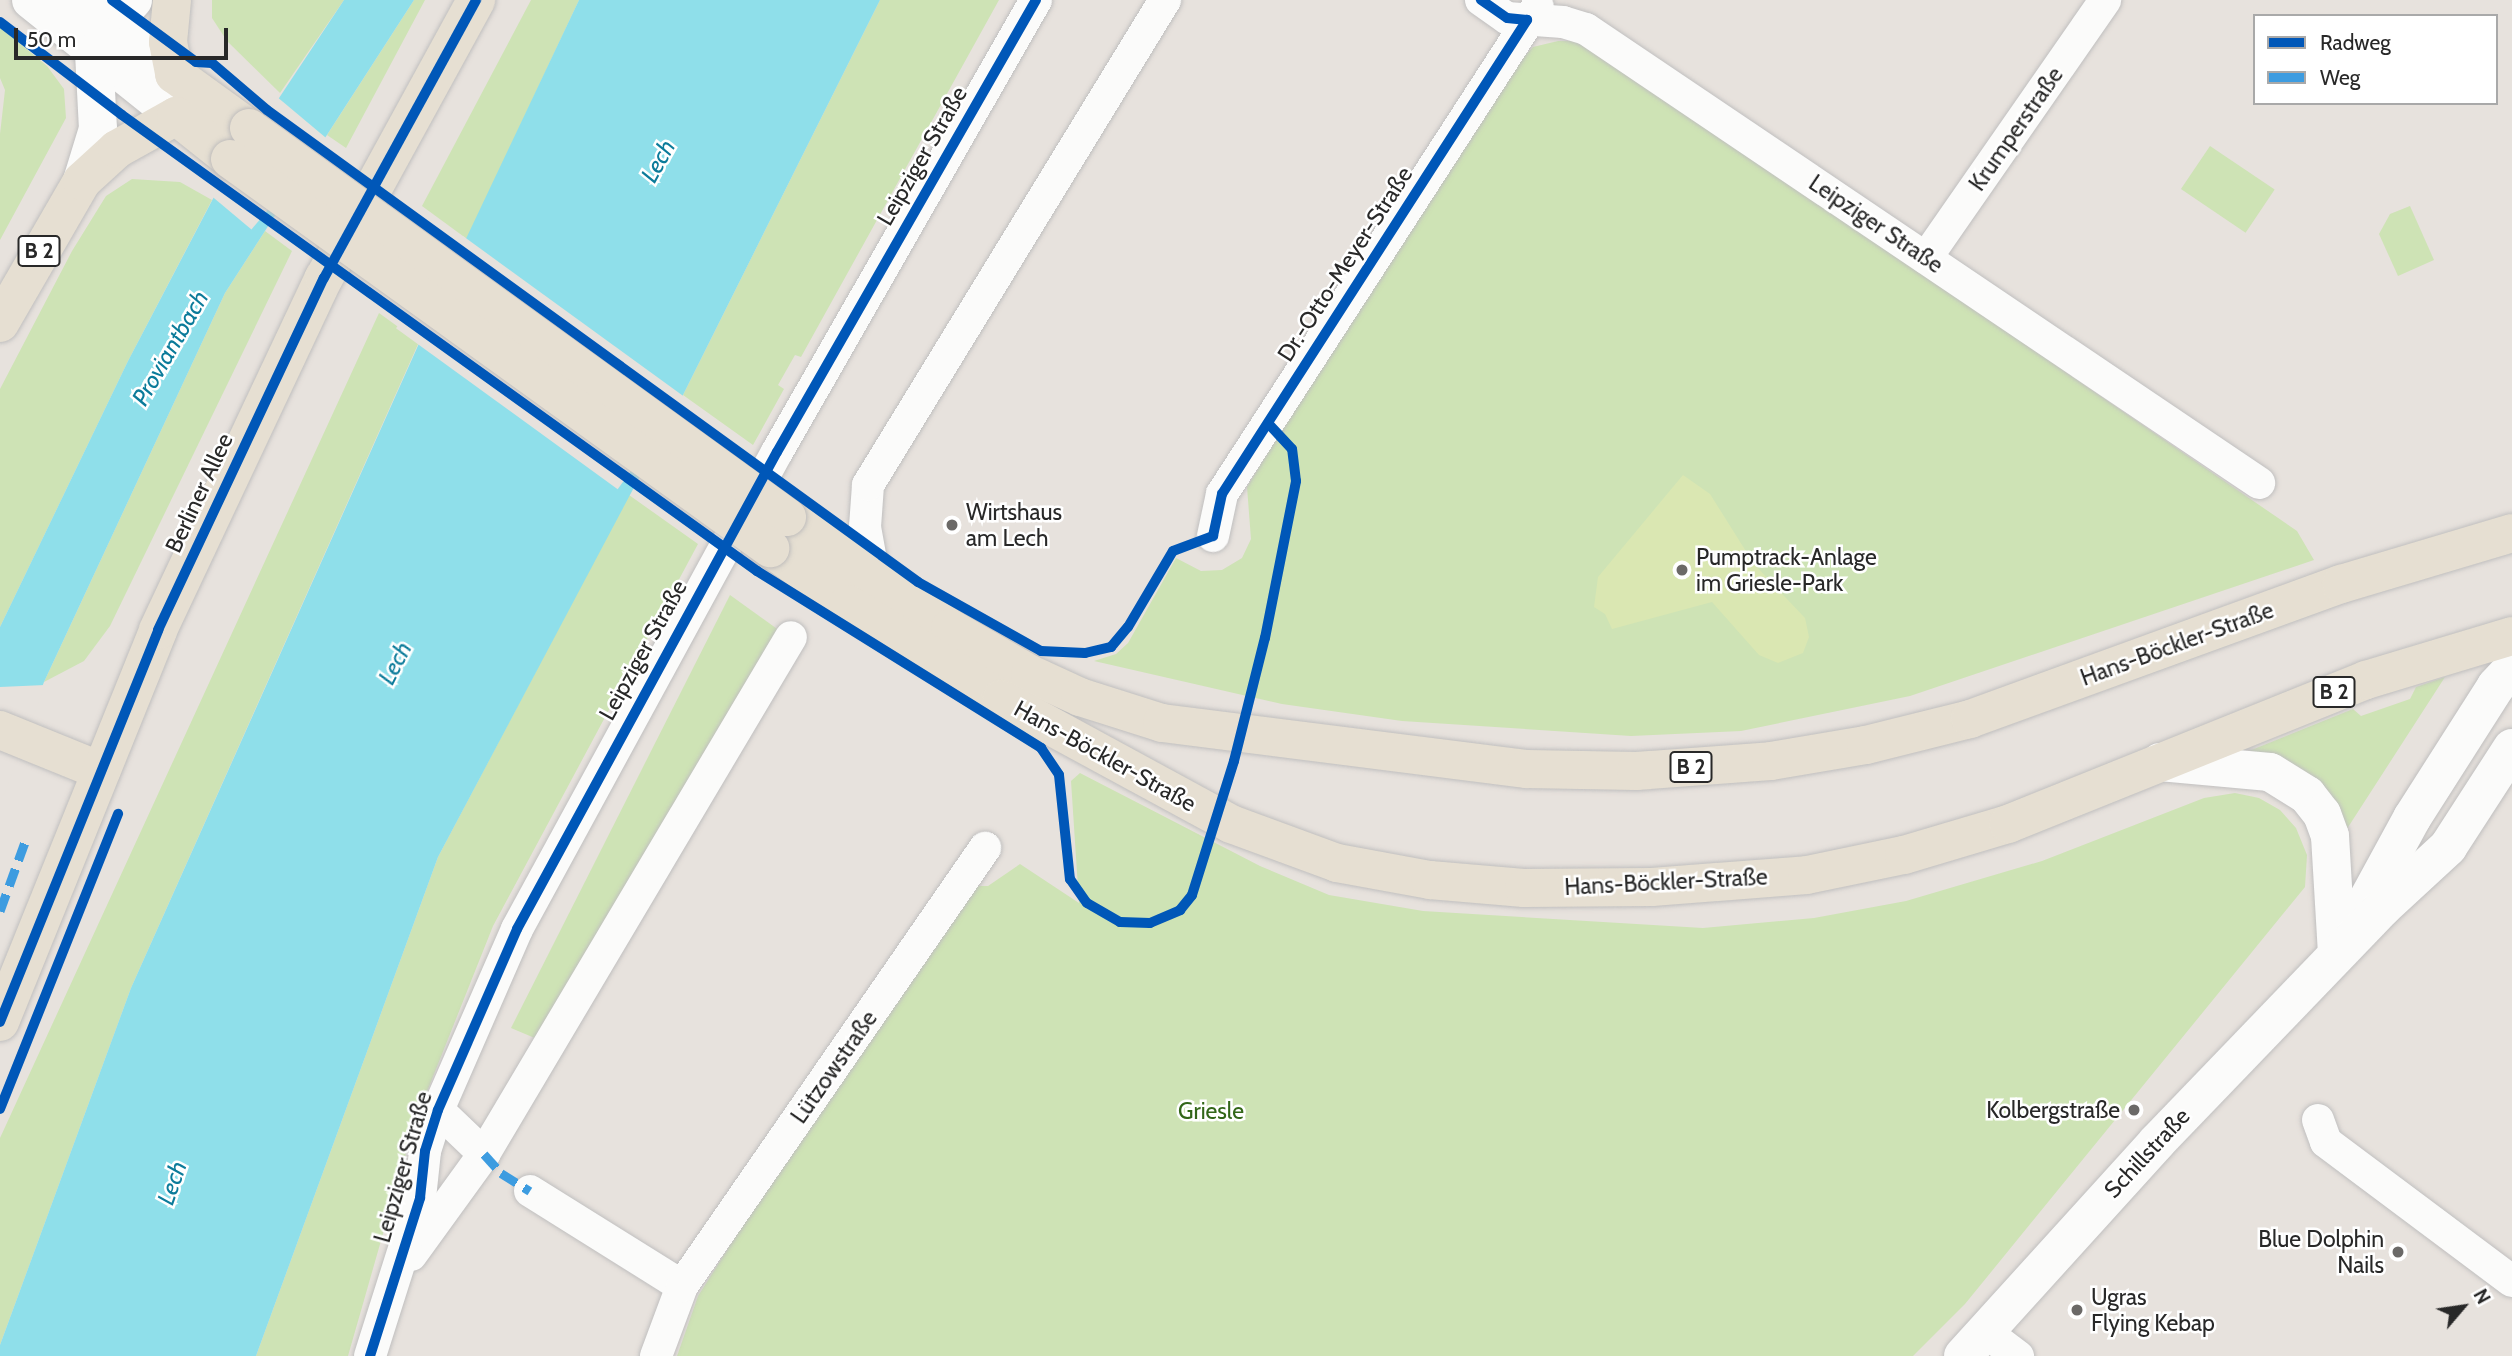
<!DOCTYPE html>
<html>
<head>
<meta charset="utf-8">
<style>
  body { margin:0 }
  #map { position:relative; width:2512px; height:1356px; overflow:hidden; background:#e7e2dd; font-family:Cabin,sans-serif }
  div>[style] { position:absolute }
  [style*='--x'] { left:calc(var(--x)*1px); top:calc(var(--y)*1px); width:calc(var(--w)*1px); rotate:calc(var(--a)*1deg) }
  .green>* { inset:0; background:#cee3b5; transform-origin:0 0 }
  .pitch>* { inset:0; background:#dae7b2 }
  .water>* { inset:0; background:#8fdfea }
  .pier>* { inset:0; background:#e7e2dd; transform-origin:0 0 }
  .roads { filter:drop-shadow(0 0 2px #c0bfbf) drop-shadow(0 0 2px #c0bfbf) }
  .minor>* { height:32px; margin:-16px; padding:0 16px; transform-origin:16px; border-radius:16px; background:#fbfbfa }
  .tertiary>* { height:38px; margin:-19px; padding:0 19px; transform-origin:19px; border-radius:19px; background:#fbfbfa }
  .secondary>* { height:38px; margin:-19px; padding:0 19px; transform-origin:19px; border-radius:19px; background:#fbfbfa }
  .primary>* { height:38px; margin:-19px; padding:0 19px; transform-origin:19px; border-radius:19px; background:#e6dfd2 }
  .bridges { filter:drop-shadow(0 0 2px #bfbdbc) drop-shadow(0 0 2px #bfbdbc) }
  .primary-bridge>* { height:38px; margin:-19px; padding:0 19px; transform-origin:19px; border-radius:19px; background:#e6dfd2 }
  .quiet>* { height:9px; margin-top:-4.5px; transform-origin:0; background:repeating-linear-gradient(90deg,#3d9ce0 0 18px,transparent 0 27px) }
  .cycleway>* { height:10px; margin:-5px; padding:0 5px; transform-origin:5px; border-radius:5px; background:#0057b8 }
  .dots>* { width:19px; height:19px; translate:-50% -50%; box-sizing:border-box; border:4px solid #fff; border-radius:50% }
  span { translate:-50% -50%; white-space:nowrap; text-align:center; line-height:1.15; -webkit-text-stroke:5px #fff; paint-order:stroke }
  .shield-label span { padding:2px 5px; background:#fff; border:2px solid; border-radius:5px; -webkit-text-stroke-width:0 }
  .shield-label { font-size:21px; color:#282828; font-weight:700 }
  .street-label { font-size:23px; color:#282828 }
  .poi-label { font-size:23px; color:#282828 }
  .left { translate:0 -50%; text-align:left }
  .right { translate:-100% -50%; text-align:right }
  .park-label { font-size:23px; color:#326618 }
  .water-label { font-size:24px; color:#0b7b9a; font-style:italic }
  .legend { position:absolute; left:2253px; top:14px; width:245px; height:91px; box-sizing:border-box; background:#fff; border:2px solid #a9a9a9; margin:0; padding:9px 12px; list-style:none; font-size:21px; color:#282828 }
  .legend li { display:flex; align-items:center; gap:14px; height:35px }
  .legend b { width:35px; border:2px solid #a9a9a9 }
  .north { position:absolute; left:2428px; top:1272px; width:70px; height:70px; -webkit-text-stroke:5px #fff; paint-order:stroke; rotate:61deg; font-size:19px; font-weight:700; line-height:28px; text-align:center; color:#282828 }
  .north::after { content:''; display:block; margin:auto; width:24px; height:32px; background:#282828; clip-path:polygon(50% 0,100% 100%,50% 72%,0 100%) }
  .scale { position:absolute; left:14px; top:28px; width:214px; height:32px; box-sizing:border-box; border:4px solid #282828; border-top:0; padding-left:9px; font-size:21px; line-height:24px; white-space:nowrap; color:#282828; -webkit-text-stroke:5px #fff; paint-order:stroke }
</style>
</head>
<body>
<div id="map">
  <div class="green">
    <i style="clip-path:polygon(212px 0,344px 0,280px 93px,227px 41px,212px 18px)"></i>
    <i style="clip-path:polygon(414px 0,425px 0,346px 148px,327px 135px)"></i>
    <i style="clip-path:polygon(531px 0,579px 0,467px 239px,422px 206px)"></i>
    <i style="clip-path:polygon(880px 0,999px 0,801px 357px,795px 355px,778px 385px,784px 389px,753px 445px,683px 395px)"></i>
    <i style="clip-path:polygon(0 27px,47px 66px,64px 89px,66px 118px,0 240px,0 134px,5px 90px,0 78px)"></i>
    <i style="clip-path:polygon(1558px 41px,1584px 41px,2297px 531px,2314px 560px,1910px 696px,1741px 731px,1631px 736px,1402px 721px,1282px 704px,1094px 661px,1116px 654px,1128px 643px,1176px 558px,1201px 571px,1222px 570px,1242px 558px,1251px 539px,1247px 487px,1302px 396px,1519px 62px,1533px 47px)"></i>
    <i style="left:2210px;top:146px;width:78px;height:52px;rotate:34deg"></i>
    <i style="clip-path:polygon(132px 179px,180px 182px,212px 200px,128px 361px,0 627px,0 389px,72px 251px,106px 196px)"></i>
    <i style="clip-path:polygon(2410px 206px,2434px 260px,2398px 276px,2379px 234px,2390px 214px)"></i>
    <i style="clip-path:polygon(265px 231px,292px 251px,110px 626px,84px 661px,44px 682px,225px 293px)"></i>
    <i style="clip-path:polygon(379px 313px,419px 342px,131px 988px,0 1345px,0 1138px)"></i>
    <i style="clip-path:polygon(629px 495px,698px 544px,493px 926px,415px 1122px,348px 1356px,256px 1356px,438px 857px)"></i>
    <i style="clip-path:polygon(730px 595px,780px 631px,537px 1039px,511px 1028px)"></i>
    <i style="clip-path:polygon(2445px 677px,2343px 835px,2249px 751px,2353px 709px,2361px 716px,2410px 699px,2416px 687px)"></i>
    <i style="clip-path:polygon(1080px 773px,1260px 866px,1329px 895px,1423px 911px,1703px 928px,1814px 918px,1906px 901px,2042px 861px,2204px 798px,2235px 793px,2259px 798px,2280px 810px,2296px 828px,2307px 855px,2305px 887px,1965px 1304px,1913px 1356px,677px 1356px,698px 1296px,785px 1158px,972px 886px,988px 886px,1020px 864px,1079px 903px,1071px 781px)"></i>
  </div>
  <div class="pitch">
    <i style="clip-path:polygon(1683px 475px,1710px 494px,1754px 564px,1805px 618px,1809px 637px,1803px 653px,1778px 663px,1759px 655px,1712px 602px,1612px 629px,1605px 614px,1594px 607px,1598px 577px)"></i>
  </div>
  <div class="water">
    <i style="clip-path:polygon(344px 0,414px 0,225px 293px,44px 682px,0 796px,0 627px,128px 361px,216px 193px)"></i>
    <i style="clip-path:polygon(579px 0,880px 0,683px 395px,438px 857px,256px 1356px,0 1356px,0 1345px,131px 988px,463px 245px)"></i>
  </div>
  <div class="pier">
    <i style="left:276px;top:96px;width:67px;height:118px;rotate:40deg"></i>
    <i style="left:463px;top:236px;width:274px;height:114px;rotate:36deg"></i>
    <i style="clip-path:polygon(45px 685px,3px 797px,0 799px,0 687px)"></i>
  </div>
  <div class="roads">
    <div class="minor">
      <i style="--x:1481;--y:0;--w:32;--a:35"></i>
      <i style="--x:1507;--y:18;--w:56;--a:4.1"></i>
      <i style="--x:1563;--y:22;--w:24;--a:17"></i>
      <i style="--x:1586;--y:29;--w:812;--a:34"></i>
      <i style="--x:1926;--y:258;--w:314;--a:-55.2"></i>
      <i style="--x:1213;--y:536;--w:43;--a:-77.9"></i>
      <i style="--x:1222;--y:494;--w:581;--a:-57.08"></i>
      <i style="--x:874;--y:577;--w:51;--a:-100.2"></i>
      <i style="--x:865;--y:527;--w:42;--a:-85.9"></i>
      <i style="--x:868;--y:485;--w:569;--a:-58.52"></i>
      <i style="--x:438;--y:1110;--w:64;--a:43.7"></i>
      <i style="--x:2318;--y:1120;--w:23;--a:70"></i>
      <i style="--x:2326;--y:1142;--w:232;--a:36.8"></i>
      <i style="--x:530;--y:1191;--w:179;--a:32"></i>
      <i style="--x:411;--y:1255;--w:125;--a:-54.1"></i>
      <i style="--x:484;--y:1154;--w:601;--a:-59.3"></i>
      <i style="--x:1987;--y:1333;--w:39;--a:37"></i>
      <i style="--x:370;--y:1356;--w:166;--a:-72.4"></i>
      <i style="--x:420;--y:1198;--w:47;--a:-83.9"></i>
      <i style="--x:425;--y:1151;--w:43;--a:-72.4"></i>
      <i style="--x:438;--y:1110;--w:197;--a:-66.4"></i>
      <i style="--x:517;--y:929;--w:543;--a:-61.41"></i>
      <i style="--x:777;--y:452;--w:521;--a:-60.19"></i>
      <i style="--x:656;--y:1356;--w:75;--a:-69.6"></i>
      <i style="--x:682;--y:1286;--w:533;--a:-55.33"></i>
    </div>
    <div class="tertiary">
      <i style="--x:2160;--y:762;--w:110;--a:5.2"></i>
      <i style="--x:2270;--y:772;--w:44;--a:31.9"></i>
      <i style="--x:2307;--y:795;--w:24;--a:52"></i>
      <i style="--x:2322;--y:814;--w:23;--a:70"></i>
      <i style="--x:2330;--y:836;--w:117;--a:86.6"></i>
      <i style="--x:2358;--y:917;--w:113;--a:-61.4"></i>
      <i style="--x:2412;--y:818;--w:156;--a:-57.5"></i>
      <i style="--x:2496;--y:686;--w:23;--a:-47"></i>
      <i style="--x:1963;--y:1356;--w:289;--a:-47.8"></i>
      <i style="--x:2157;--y:1142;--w:325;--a:-46.1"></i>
      <i style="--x:2382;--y:908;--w:90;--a:-42.7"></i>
      <i style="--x:2448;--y:847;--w:118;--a:-57.1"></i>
    </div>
    <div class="secondary">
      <i style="--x:31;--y:0;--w:186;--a:38.7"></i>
      <i style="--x:74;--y:0;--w:124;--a:36.5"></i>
      <i style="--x:92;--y:14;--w:33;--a:-9"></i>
      <i style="--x:125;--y:9;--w:12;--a:-48"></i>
      <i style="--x:82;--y:181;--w:54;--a:-72.9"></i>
      <i style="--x:98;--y:129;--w:77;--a:-93"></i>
    </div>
    <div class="primary">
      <i style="--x:172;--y:0;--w:42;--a:95.4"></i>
      <i style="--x:168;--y:42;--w:33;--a:79"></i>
      <i style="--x:174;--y:74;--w:92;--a:35.8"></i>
      <i style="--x:0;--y:323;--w:164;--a:-60"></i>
      <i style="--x:82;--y:181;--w:47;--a:-42.4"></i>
      <i style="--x:117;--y:149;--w:68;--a:-29.2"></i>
      <i style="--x:176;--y:116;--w:69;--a:38.5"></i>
      <i style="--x:787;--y:517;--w:197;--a:34.3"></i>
      <i style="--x:950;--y:628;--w:92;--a:29.9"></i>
      <i style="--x:1030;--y:674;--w:55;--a:24.7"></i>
      <i style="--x:1080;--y:697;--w:86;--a:17.6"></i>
      <i style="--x:1162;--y:723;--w:368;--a:7.2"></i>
      <i style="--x:1527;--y:769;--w:109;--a:1.1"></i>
      <i style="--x:1636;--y:771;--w:135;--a:-4.2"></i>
      <i style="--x:1771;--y:761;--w:96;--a:-9.6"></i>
      <i style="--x:1866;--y:745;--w:107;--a:-14"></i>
      <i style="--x:1970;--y:719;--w:395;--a:-20"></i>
      <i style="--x:2341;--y:584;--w:178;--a:-16.6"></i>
      <i style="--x:770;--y:548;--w:96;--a:35.7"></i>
      <i style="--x:848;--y:604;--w:180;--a:31.8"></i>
      <i style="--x:1001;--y:699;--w:262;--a:28.5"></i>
      <i style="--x:1231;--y:824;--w:113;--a:20.2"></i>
      <i style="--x:1337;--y:863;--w:95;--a:10.4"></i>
      <i style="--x:1430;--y:880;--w:94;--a:4.9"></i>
      <i style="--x:1524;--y:888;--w:128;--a:-0.4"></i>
      <i style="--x:1652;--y:887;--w:155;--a:-4.4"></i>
      <i style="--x:1807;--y:875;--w:99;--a:-11.7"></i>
      <i style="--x:1904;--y:855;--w:109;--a:-16.6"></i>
      <i style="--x:2008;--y:824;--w:386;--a:-21.9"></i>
      <i style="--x:2366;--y:680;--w:152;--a:-16.8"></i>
      <i style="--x:0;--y:730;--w:109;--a:22.1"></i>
      <i style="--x:0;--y:1022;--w:423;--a:-68"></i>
      <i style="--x:158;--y:630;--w:389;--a:-64.8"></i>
      <i style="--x:324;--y:278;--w:317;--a:-61.3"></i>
    </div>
  </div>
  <div class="bridges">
    <div class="primary-bridge">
      <i style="--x:249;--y:128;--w:664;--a:35.87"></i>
      <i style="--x:230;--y:159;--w:666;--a:35.77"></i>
    </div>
  </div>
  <div class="quiet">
    <i style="--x:0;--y:911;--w:73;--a:-70.1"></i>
    <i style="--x:484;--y:1154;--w:25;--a:48"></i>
    <i style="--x:501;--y:1173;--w:34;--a:32"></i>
  </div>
  <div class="cycleway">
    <i style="--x:112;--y:0;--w:104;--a:36.4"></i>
    <i style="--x:196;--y:62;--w:16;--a:4"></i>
    <i style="--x:212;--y:63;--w:72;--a:40.5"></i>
    <i style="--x:267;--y:110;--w:804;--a:35.94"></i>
    <i style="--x:918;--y:582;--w:141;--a:29.3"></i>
    <i style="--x:1041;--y:651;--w:44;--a:2.6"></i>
    <i style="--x:1085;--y:653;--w:27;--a:-13"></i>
    <i style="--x:1111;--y:647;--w:26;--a:-50"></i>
    <i style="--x:1128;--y:627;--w:88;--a:-59.4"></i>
    <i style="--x:1173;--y:551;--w:43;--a:-20.6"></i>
    <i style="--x:1213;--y:536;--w:43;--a:-77.9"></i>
    <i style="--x:1222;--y:494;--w:564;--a:-57.24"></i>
    <i style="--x:1527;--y:20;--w:20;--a:-174"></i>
    <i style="--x:1507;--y:18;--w:32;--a:-145"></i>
    <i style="--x:0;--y:22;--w:153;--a:37.3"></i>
    <i style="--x:122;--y:115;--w:782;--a:35.68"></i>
    <i style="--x:757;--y:571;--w:335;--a:31.9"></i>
    <i style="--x:1041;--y:748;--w:32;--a:56"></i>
    <i style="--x:1059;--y:775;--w:105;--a:84"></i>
    <i style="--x:1070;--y:879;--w:29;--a:55"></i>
    <i style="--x:1087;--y:903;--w:38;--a:30"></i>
    <i style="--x:1120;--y:922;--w:30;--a:2"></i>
    <i style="--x:1150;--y:923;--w:33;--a:-23"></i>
    <i style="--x:1180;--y:910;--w:19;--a:-51"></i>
    <i style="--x:1192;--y:895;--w:140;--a:-72.6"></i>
    <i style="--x:1234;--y:761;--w:127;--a:-75.9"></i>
    <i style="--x:1265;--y:638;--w:160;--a:-78.8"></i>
    <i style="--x:1296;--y:481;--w:32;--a:-97"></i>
    <i style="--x:1292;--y:449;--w:35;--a:-133"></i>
    <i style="--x:0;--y:1022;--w:423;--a:-68"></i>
    <i style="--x:158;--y:630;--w:389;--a:-64.8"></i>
    <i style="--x:324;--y:278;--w:317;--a:-61.3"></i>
    <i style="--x:0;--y:1109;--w:318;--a:-68.2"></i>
    <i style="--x:370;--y:1356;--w:166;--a:-72.4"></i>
    <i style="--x:420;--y:1198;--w:47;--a:-83.9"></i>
    <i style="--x:425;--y:1151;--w:43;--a:-72.4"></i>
    <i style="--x:438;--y:1110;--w:197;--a:-66.4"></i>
    <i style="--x:517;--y:929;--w:543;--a:-61.41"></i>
    <i style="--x:777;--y:452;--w:521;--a:-60.19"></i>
  </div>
  <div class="dots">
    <i style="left:952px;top:525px;background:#6b6967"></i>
    <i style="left:1682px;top:570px;background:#6b6967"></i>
    <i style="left:2134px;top:1110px;background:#6b6967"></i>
    <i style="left:2398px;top:1252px;background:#6b6967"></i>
    <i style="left:2077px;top:1310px;background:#6b6967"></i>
  </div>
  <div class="shield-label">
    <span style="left:39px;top:251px">B 2</span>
    <span style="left:2334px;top:692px">B 2</span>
    <span style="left:1691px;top:767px">B 2</span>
  </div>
  <div class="street-label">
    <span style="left:2016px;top:129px;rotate:-55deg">Krumperstraße</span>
    <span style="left:922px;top:156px;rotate:-60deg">Leipziger Straße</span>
    <span style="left:1876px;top:224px;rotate:34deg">Leipziger Straße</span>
    <span style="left:1345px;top:264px;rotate:-57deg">Dr.-Otto-Meyer-Straße</span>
    <span style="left:199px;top:493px;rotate:-65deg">Berliner Allee</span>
    <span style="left:2177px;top:644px;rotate:-20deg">Hans-Böckler-Straße</span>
    <span style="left:643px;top:650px;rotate:-61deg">Leipziger Straße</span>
    <span style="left:1105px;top:756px;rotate:29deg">Hans-Böckler-Straße</span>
    <span style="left:1666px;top:882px;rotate:-3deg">Hans-Böckler-Straße</span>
    <span style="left:834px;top:1067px;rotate:-55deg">Lützowstraße</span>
    <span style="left:2147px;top:1153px;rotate:-47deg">Schillstraße</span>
    <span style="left:403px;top:1167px;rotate:-74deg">Leipziger Straße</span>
  </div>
  <div class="poi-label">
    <span class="left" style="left:966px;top:525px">Wirtshaus<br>am Lech</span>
    <span class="left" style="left:1696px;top:570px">Pumptrack-Anlage<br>im Griesle-Park</span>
    <span class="right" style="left:2120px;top:1110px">Kolbergstraße</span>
    <span class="right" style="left:2384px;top:1252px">Blue Dolphin<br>Nails</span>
    <span class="left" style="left:2091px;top:1310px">Ugras<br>Flying Kebap</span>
  </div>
  <div class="park-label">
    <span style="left:1211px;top:1111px">Griesle</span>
  </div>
  <div class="water-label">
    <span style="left:658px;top:161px;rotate:-61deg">Lech</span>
    <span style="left:170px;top:348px;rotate:-60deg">Proviantbach</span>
    <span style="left:395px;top:663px;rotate:-63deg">Lech</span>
    <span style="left:172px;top:1183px;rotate:-71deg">Lech</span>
  </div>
  <ul class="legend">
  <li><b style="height:9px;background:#0057b8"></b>Radweg</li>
  <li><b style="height:9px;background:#3d9ce0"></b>Weg</li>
  </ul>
  <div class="north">N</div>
  <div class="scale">50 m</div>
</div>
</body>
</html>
